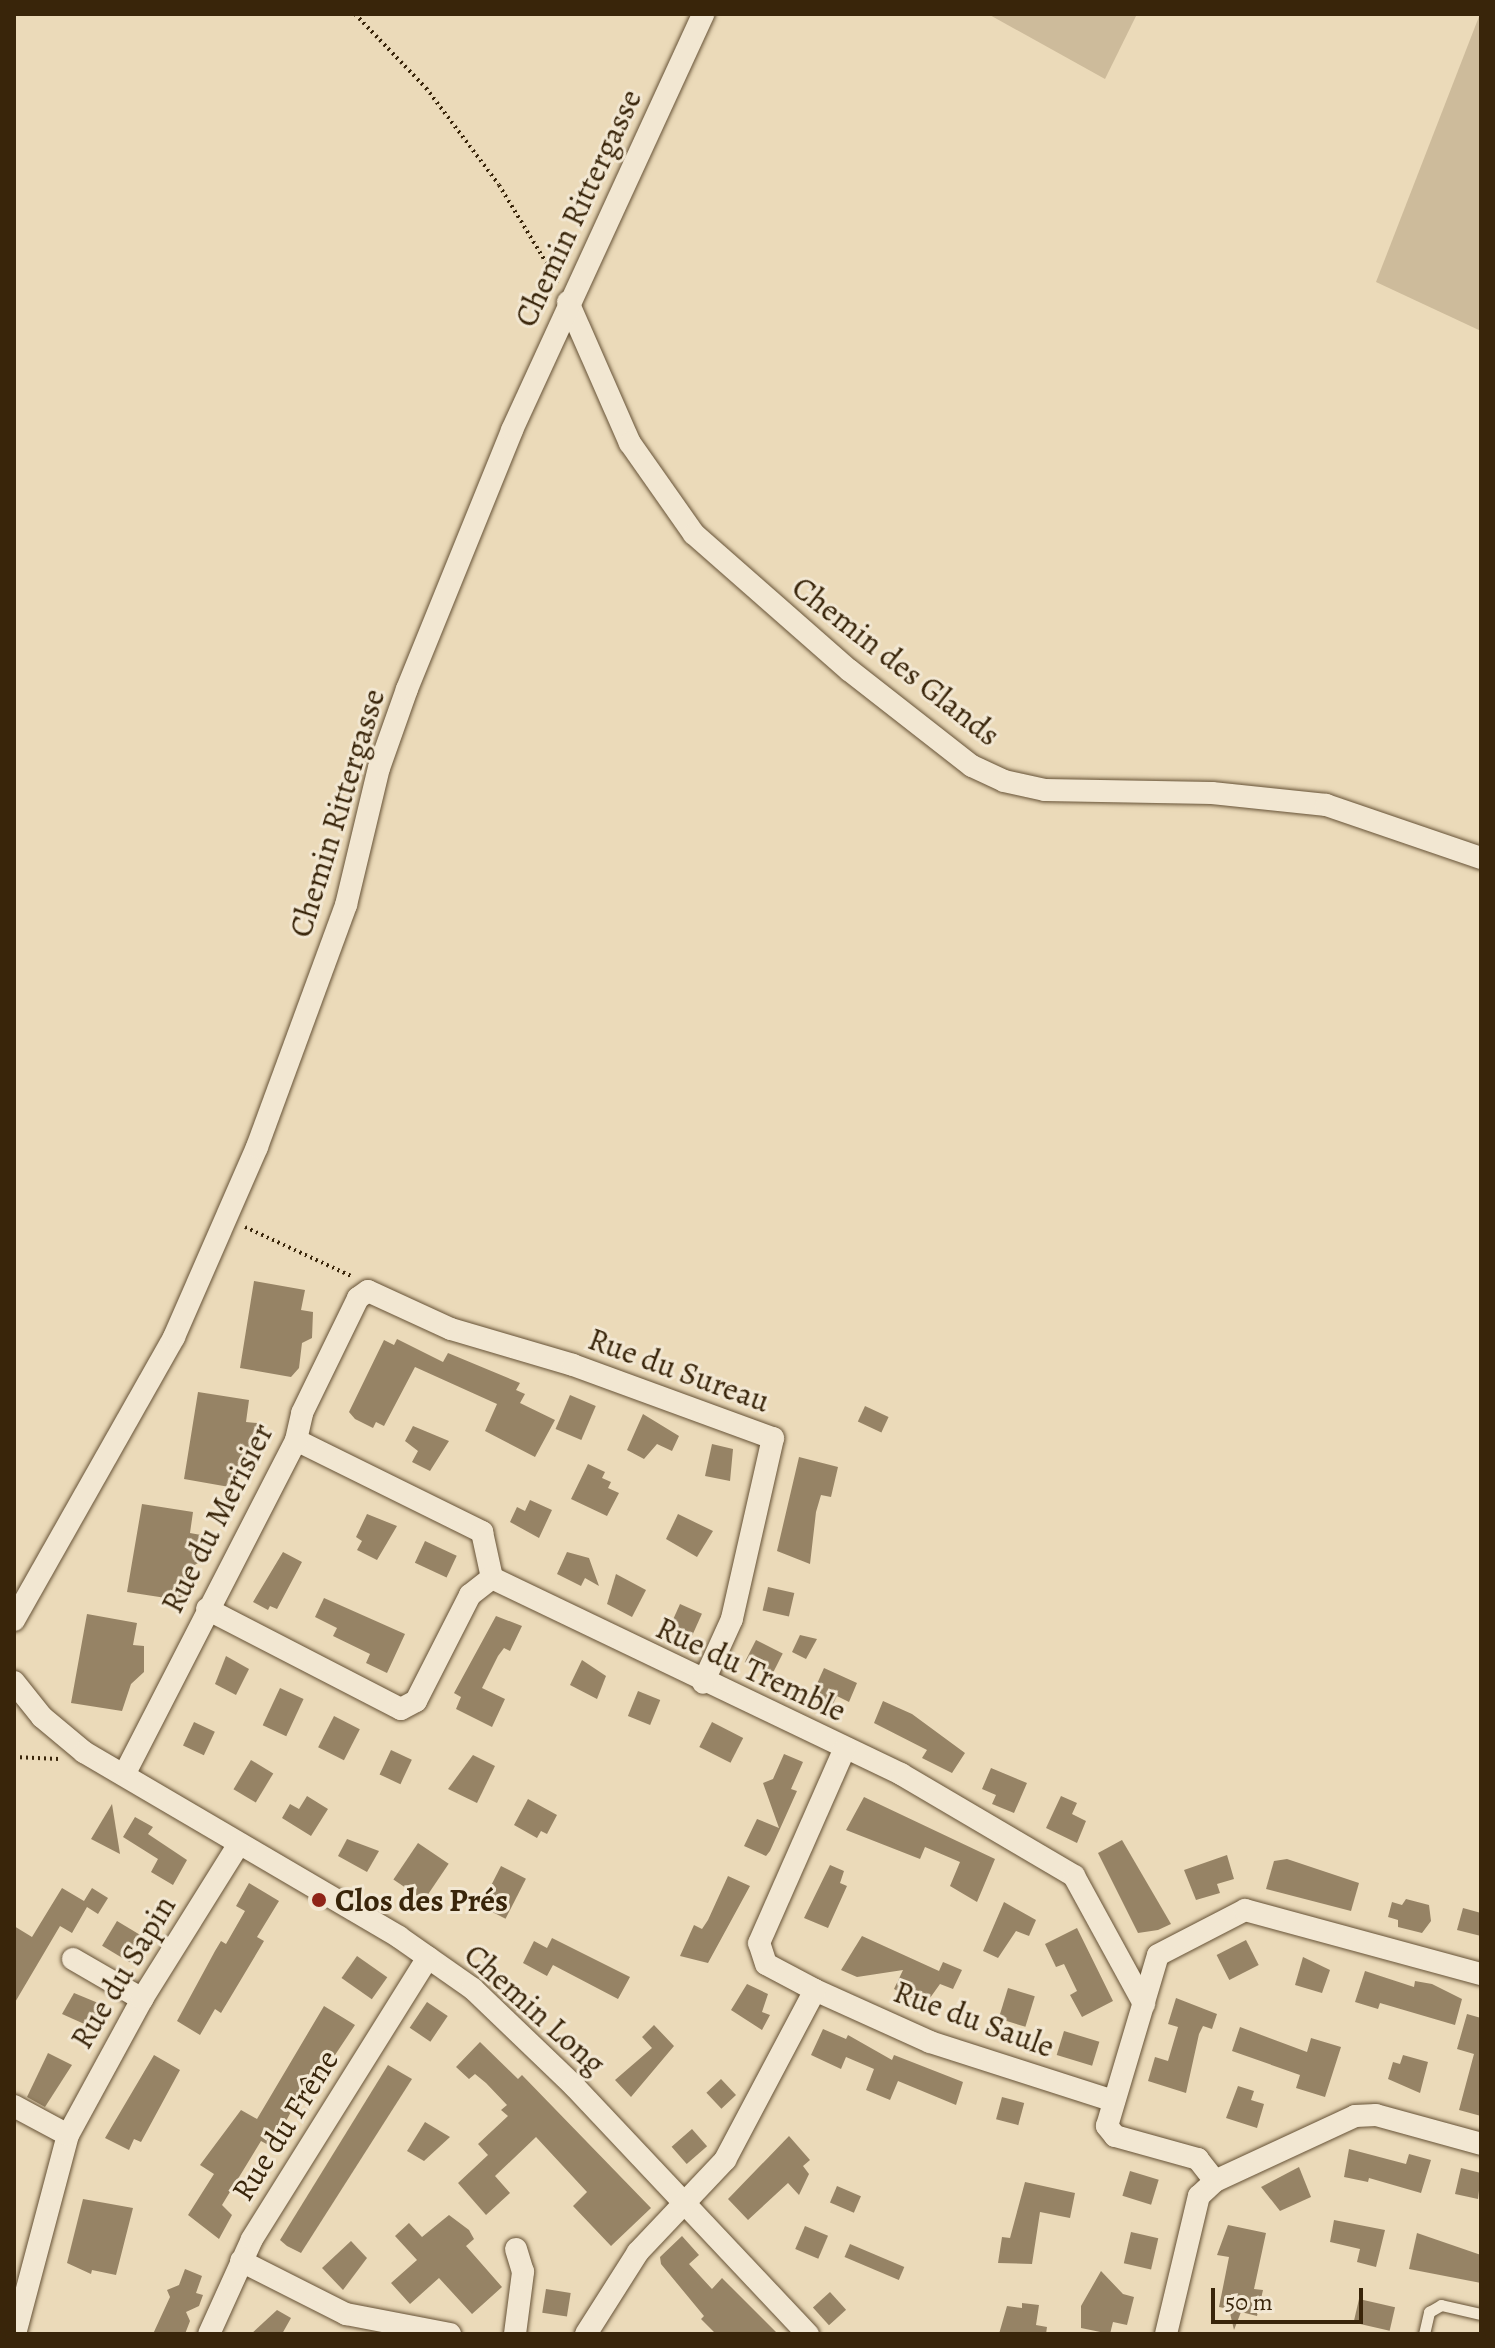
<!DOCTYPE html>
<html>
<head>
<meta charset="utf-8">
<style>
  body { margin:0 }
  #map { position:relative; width:1495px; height:2348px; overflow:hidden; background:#ebdab9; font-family:Alegreya,serif }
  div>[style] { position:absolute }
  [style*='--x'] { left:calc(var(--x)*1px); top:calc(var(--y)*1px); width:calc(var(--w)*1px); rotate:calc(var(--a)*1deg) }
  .green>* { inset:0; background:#cdbb9b }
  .building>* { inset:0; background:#968365; transform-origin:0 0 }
  .path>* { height:4px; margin-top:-2px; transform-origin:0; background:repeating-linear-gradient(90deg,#39250a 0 2px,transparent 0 6px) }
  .roads { filter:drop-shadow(0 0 2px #665236) drop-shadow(0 0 2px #665236) }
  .service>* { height:11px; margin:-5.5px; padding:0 5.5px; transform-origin:5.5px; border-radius:5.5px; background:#f2e7d2 }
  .minor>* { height:22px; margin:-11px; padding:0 11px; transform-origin:11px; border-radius:11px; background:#f2e7d2 }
  .dots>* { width:22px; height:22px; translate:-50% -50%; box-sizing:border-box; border:4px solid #f2e7d2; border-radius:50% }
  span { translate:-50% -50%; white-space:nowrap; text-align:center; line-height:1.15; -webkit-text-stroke:6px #f2e7d2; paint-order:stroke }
  .street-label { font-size:32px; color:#39250a }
  .poi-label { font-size:32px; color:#39250a; font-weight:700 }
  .left { translate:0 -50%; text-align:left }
  .frame { position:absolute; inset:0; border:16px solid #39250a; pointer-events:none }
  .scale { position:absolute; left:1211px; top:2288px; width:152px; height:36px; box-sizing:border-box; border:4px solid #39250a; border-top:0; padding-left:10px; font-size:24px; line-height:28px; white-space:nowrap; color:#39250a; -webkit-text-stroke:6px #f2e7d2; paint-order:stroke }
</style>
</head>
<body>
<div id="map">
  <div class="green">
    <i style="clip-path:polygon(988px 14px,1137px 14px,1105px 79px)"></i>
    <i style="clip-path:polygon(1480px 14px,1481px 14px,1481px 331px,1376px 282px)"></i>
  </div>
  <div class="building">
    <i style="clip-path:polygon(254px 1281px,305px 1290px,301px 1310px,313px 1312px,312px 1338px,302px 1343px,299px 1368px,291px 1377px,240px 1368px)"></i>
    <i style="clip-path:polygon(397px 1339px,443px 1362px,448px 1353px,520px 1383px,516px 1390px,525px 1394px,520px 1403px,555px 1420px,535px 1457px,485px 1431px,497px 1404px,415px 1367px,384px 1426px,376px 1422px,373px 1428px,355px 1419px,349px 1412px,384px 1340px,394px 1345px)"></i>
    <i style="clip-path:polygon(198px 1392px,249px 1400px,246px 1422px,257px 1423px,256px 1450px,247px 1454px,235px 1488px,184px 1479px)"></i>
    <i style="left:570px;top:1395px;width:28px;height:37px;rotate:23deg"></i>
    <i style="left:865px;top:1406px;width:26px;height:17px;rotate:25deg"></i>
    <i style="clip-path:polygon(643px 1414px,679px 1436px,672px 1451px,657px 1444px,644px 1459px,627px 1450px)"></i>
    <i style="clip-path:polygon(413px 1426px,449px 1441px,430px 1471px,412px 1462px,418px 1451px,405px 1441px)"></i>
    <i style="clip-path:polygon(712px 1444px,733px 1449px,730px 1481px,705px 1476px)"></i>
    <i style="clip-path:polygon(799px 1457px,838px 1467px,831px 1497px,821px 1495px,816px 1512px,810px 1564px,777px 1551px)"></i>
    <i style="clip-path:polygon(588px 1464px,605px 1472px,602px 1478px,611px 1482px,608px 1488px,619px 1493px,607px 1516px,571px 1499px)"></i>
    <i style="clip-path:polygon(530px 1500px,552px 1510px,539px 1538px,510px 1522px,517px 1507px,525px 1511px)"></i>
    <i style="clip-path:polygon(142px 1504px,193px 1512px,190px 1533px,201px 1535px,200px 1562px,191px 1567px,187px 1590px,179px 1600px,127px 1592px)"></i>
    <i style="clip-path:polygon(367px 1514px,397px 1526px,377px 1560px,357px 1550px,362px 1541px,356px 1537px)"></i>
    <i style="clip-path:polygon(678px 1514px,713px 1531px,697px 1557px,666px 1539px)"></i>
    <i style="left:425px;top:1541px;width:35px;height:24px;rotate:25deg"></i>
    <i style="clip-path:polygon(283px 1552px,302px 1562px,277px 1609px,270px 1606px,268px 1610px,253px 1602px)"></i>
    <i style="clip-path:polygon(567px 1552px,589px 1558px,599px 1586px,585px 1578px,581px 1586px,557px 1574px)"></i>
    <i style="clip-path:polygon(616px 1574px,646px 1590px,632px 1617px,607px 1604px)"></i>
    <i style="left:768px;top:1587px;width:27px;height:24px;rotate:13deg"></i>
    <i style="clip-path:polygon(324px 1598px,405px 1634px,387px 1673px,366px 1663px,370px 1654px,333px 1636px,337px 1628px,315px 1617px)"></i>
    <i style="left:680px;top:1604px;width:24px;height:25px;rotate:24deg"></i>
    <i style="clip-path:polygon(87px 1614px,137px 1623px,133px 1645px,144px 1646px,144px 1672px,131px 1684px,122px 1711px,71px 1703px)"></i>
    <i style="clip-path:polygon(496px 1616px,522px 1626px,510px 1651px,504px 1648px,498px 1656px,482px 1688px,505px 1699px,492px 1727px,456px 1709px,461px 1697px,454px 1693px)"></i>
    <i style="clip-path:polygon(800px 1635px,817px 1639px,806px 1659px,792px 1652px)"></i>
    <i style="left:756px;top:1640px;width:30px;height:25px;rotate:27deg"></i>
    <i style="clip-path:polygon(226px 1656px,249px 1669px,236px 1695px,215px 1684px)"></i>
    <i style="clip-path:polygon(582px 1660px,606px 1676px,597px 1699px,570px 1685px)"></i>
    <i style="clip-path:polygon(824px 1668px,857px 1683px,849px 1702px,837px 1696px,833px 1704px,812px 1695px)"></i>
    <i style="left:280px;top:1688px;width:26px;height:41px;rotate:25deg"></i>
    <i style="left:638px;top:1691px;width:24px;height:27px;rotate:22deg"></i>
    <i style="clip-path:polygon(883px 1701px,912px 1714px,965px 1753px,952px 1773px,922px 1758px,927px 1750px,874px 1723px)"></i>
    <i style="left:334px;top:1716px;width:29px;height:35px;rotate:27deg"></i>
    <i style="left:194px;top:1722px;width:23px;height:26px;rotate:25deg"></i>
    <i style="left:712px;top:1722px;width:35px;height:28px;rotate:27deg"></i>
    <i style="left:391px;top:1750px;width:23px;height:27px;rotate:25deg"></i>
    <i style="clip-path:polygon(784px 1754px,803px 1762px,791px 1789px,797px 1791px,770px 1851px,766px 1856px,744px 1846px,757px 1819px,779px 1828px,763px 1783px,773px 1779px)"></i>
    <i style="clip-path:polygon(473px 1755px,495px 1766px,477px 1803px,448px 1789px)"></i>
    <i style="left:251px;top:1760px;width:26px;height:34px;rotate:31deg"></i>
    <i style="clip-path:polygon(991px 1768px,1027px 1783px,1014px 1813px,992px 1804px,996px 1795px,982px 1789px)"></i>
    <i style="clip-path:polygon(307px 1796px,328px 1809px,311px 1836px,282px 1818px,290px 1804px,299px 1809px)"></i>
    <i style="clip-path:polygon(1061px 1796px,1077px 1803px,1072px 1814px,1086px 1821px,1077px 1843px,1046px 1828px)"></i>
    <i style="clip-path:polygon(864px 1797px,995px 1859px,977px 1902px,950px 1886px,960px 1862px,925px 1847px,920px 1859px,846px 1830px)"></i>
    <i style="clip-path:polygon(528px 1799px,557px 1815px,547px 1834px,541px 1831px,537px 1838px,514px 1825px)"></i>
    <i style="clip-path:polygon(112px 1804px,120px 1854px,91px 1839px)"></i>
    <i style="clip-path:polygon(135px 1817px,153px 1827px,148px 1834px,187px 1860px,173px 1885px,151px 1872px,158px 1859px,123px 1837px)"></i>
    <i style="clip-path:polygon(347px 1839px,379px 1851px,367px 1872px,338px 1856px)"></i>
    <i style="clip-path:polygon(1122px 1840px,1171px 1924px,1158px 1930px,1138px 1933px,1098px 1853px)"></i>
    <i style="left:418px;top:1843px;width:37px;height:44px;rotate:34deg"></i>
    <i style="clip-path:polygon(1227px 1855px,1234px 1879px,1217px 1884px,1220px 1893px,1196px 1900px,1184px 1870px)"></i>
    <i style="clip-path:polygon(1287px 1859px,1359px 1883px,1351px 1911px,1266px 1889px,1274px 1861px)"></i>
    <i style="clip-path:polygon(830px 1865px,844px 1871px,840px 1883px,847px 1886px,828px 1928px,804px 1918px)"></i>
    <i style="left:501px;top:1866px;width:28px;height:45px;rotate:27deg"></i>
    <i style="clip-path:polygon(728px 1876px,750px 1886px,708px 1963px,680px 1956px,694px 1925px,702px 1929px,708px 1920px)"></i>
    <i style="clip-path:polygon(249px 1883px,279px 1901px,257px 1937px,264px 1941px,221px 2013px,215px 2009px,200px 2035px,177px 2021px,215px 1951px,221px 1941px,226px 1944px,245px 1911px,236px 1906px)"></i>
    <i style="clip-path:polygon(62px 1888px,84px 1901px,92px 1888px,108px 1898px,98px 1914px,87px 1907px,72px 1933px,60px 1926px,14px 2004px,14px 1926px,32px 1937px)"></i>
    <i style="clip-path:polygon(1406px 1899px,1429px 1905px,1431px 1921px,1422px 1933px,1398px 1927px,1398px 1920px,1388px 1917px,1392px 1902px,1402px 1905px)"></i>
    <i style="clip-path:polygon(1004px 1902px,1036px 1920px,1029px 1936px,1016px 1931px,998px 1958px,983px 1951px)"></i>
    <i style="clip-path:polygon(1463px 1908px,1481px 1913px,1481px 1936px,1457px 1930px)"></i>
    <i style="left:117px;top:1921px;width:33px;height:29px;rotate:31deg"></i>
    <i style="clip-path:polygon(1077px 1928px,1113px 2001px,1082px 2017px,1070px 1995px,1077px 1991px,1064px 1964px,1056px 1967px,1045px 1944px)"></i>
    <i style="clip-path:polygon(862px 1936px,939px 1971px,943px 1962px,962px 1970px,953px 1989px,940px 1984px,925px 2005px,894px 1989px,903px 1970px,857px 1977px,841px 1970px)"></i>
    <i style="clip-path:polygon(552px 1938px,630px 1977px,618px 1999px,553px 1965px,547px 1976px,523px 1963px,534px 1941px,547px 1948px)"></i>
    <i style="left:1246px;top:1940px;width:28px;height:33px;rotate:63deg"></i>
    <i style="left:357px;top:1956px;width:37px;height:27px;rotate:35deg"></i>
    <i style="clip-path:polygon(1303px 1957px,1330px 1970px,1322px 1993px,1295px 1985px)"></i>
    <i style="clip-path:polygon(1365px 1971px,1414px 1987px,1415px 1981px,1432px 1984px,1462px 1999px,1455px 2025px,1380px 2003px,1378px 2009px,1355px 2002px)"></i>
    <i style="clip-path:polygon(747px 1984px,768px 1994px,762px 2012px,770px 2015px,762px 2030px,731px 2010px)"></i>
    <i style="left:1008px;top:1988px;width:28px;height:32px;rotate:17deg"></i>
    <i style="clip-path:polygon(74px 1993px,103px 2005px,91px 2027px,62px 2014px)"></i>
    <i style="clip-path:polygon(1176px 1998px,1217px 2014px,1212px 2029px,1203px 2026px,1199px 2034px,1186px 2093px,1148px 2081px,1155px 2057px,1168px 2061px,1178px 2027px,1168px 2024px)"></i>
    <i style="left:427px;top:2002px;width:25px;height:31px;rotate:34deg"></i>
    <i style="clip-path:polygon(324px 2006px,355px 2025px,313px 2088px,306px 2084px,272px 2147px,261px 2141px,222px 2205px,232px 2215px,219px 2239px,188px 2215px,214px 2174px,200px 2165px,241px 2110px,257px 2119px)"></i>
    <i style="clip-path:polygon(1467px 2014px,1481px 2018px,1481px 2116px,1459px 2110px,1474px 2054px,1457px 2049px)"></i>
    <i style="clip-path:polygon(654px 2025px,674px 2046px,631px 2097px,615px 2080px,652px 2048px,642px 2037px)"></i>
    <i style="clip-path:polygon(1240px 2027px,1307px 2052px,1311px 2038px,1341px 2047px,1325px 2097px,1296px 2088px,1300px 2075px,1232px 2051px)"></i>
    <i style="clip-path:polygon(823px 2029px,846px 2039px,848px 2035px,892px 2060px,894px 2055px,963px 2082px,956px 2105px,898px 2081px,890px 2100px,866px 2090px,874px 2069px,846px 2057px,841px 2069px,811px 2055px)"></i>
    <i style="left:1064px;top:2031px;width:37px;height:25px;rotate:17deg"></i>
    <i style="clip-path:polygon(480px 2042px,518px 2079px,522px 2075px,651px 2208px,611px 2246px,573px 2206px,587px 2192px,536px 2137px,495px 2176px,510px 2193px,486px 2215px,458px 2183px,488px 2155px,478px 2144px,508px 2116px,501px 2110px,507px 2105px,486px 2083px,475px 2074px,469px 2079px,456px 2067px)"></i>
    <i style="clip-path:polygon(48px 2053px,72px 2065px,45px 2107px,27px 2097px)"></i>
    <i style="clip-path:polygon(154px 2055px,180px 2070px,141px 2142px,134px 2139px,129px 2150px,105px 2138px)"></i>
    <i style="clip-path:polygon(1403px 2055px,1428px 2062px,1420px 2093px,1388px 2079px,1393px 2062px,1400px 2064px)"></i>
    <i style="clip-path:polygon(388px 2065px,412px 2079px,301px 2253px,287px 2246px,280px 2240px)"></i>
    <i style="left:721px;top:2079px;width:22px;height:20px;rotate:47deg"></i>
    <i style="clip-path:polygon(1238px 2086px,1254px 2091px,1251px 2100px,1264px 2104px,1257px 2128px,1226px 2118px)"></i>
    <i style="left:1002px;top:2097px;width:23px;height:23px;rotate:15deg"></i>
    <i style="clip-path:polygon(425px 2122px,450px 2137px,424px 2161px,407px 2151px)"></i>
    <i style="left:692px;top:2129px;width:23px;height:27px;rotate:49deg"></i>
    <i style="clip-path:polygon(789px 2136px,810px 2160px,803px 2166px,809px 2174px,799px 2195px,788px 2183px,748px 2220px,728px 2199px)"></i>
    <i style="clip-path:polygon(1349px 2149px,1406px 2164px,1409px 2154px,1431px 2160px,1421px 2193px,1369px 2178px,1368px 2182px,1344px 2177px)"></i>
    <i style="clip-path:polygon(1299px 2167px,1311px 2197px,1280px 2211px,1261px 2187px)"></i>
    <i style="clip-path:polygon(1461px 2168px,1481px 2173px,1478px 2199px,1455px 2194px)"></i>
    <i style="left:1130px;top:2171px;width:30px;height:26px;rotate:17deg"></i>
    <i style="clip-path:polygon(1025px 2182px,1075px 2193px,1070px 2218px,1040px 2212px,1032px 2264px,998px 2263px,1002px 2237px,1010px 2238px)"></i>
    <i style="left:837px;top:2186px;width:26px;height:18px;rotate:23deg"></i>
    <i style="clip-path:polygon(83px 2199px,133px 2208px,116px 2275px,92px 2270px,91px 2274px,67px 2263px)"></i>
    <i style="clip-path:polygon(449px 2215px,469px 2230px,474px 2239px,466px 2246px,502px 2287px,472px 2314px,439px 2278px,410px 2304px,391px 2283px,417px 2260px,395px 2236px,409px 2223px,422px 2237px)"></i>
    <i style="clip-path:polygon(1334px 2220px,1385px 2230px,1376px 2267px,1357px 2262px,1360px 2249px,1330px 2242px)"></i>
    <i style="clip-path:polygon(1228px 2225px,1266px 2233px,1254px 2289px,1263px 2290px,1257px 2316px,1241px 2312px,1234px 2330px,1229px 2309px,1219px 2307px,1229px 2257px,1217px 2255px)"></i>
    <i style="left:805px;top:2226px;width:25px;height:25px;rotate:23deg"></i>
    <i style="left:1131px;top:2232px;width:28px;height:32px;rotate:13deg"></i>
    <i style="clip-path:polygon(1417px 2233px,1481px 2255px,1481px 2283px,1409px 2269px)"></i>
    <i style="clip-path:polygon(682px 2236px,699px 2255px,689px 2264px,712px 2289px,722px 2278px,778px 2334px,716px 2334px,701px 2319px,704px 2316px,661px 2264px,660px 2257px)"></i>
    <i style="clip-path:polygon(351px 2241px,367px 2258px,343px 2290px,322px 2268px)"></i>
    <i style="left:850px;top:2244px;width:59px;height:14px;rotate:23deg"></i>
    <i style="clip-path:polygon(185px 2269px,202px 2276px,196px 2293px,203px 2295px,199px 2306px,186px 2312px,190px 2321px,185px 2334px,153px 2334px,170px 2297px,167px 2290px,179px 2285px)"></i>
    <i style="clip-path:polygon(1101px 2271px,1123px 2294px,1134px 2297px,1127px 2325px,1113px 2322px,1110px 2334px,1081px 2328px,1081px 2306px)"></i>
    <i style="left:546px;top:2289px;width:25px;height:24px;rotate:9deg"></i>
    <i style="left:830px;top:2292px;width:24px;height:23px;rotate:48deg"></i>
    <i style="left:1359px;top:2299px;width:37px;height:24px;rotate:13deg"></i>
    <i style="clip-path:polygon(1022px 2303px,1039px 2305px,1036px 2325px,1047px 2327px,1046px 2334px,999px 2334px,1007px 2306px,1022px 2308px)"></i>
    <i style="clip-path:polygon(277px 2310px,291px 2318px,282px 2334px,251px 2334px)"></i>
  </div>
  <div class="path">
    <i style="--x:355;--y:14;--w:103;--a:46.2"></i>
    <i style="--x:426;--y:88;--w:121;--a:53"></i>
    <i style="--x:499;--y:185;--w:114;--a:58.7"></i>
    <i style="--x:245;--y:1227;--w:119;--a:24.8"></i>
    <i style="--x:14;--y:1757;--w:45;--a:2.5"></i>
  </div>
  <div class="roads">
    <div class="service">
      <i style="--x:1424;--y:2334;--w:23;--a:-77"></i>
      <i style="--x:1429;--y:2312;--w:14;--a:-30"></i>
      <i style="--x:1441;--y:2305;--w:41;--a:12.7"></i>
    </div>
    <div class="minor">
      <i style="--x:568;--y:302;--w:154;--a:66.3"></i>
      <i style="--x:630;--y:443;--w:111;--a:54.9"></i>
      <i style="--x:694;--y:534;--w:206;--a:41.3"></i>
      <i style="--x:849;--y:670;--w:156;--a:38"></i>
      <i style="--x:972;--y:766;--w:35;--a:25"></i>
      <i style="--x:1004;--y:781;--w:42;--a:12.4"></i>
      <i style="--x:1045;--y:790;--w:167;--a:1"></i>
      <i style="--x:1212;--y:793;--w:115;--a:6"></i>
      <i style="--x:1326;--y:805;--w:164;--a:18.9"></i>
      <i style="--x:296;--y:1440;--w:208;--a:26.3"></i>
      <i style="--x:482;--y:1532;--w:47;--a:77.7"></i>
      <i style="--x:492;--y:1578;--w:454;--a:25.6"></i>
      <i style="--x:901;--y:1774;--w:201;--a:30.5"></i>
      <i style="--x:1074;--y:1876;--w:146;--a:61.3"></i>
      <i style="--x:207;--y:1609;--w:218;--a:27.3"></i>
      <i style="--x:401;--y:1709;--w:17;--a:-28"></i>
      <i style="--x:416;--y:1701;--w:119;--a:-63"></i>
      <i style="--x:470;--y:1595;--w:28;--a:-38"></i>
      <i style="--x:14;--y:1620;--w:325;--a:-60.5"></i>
      <i style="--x:174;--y:1337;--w:207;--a:-66.4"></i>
      <i style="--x:257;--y:1147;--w:258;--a:-69.8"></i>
      <i style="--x:346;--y:905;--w:141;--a:-76.5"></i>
      <i style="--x:379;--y:768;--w:84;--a:-70.5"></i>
      <i style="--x:407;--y:689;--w:279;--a:-67.9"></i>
      <i style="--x:512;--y:430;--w:458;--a:-65.3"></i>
      <i style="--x:14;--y:1682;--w:45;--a:51.3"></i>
      <i style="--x:42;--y:1717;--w:55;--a:39.8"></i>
      <i style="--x:84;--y:1752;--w:365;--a:30.4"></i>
      <i style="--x:399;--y:1937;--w:90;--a:35.1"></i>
      <i style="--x:473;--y:1989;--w:140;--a:43.8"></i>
      <i style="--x:574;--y:2086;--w:341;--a:46.7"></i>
      <i style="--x:124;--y:1775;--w:377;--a:-62.8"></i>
      <i style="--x:296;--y:1440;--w:28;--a:-77"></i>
      <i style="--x:302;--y:1413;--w:128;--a:-64"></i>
      <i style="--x:358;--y:1298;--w:12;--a:-35"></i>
      <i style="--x:368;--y:1291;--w:91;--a:24.6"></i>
      <i style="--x:451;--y:1329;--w:127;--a:16.4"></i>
      <i style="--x:573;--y:1365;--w:213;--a:20.1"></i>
      <i style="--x:773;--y:1438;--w:186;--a:102.8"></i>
      <i style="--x:732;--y:1619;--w:70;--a:114.4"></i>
      <i style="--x:73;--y:1959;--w:80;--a:30.1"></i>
      <i style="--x:815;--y:1990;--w:126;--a:24.3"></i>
      <i style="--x:930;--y:2042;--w:193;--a:17.8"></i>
      <i style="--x:14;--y:2106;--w:61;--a:28.2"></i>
      <i style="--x:1215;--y:2181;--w:28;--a:-128"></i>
      <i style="--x:1198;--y:2159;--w:86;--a:-164.5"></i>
      <i style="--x:1115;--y:2136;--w:13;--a:-129"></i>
      <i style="--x:1107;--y:2126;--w:178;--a:-73.4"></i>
      <i style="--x:1158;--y:1955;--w:98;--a:-27.3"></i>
      <i style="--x:1245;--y:1910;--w:245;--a:15.2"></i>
      <i style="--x:241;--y:2261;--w:118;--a:26.8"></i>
      <i style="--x:346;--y:2314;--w:106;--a:10.9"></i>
      <i style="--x:15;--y:2334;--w:206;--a:-75.1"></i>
      <i style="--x:68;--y:2135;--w:155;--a:-61.4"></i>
      <i style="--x:142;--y:1999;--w:183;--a:-58"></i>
      <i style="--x:209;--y:2334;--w:104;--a:-65.6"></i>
      <i style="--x:252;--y:2239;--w:332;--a:-58"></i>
      <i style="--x:515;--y:2334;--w:63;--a:-82.6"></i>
      <i style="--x:523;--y:2272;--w:24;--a:-107"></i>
      <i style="--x:586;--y:2334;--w:97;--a:-57.6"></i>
      <i style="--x:638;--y:2252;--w:127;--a:-46.6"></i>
      <i style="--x:725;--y:2160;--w:192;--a:-62.1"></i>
      <i style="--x:815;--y:1990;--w:55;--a:-152"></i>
      <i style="--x:766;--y:1964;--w:22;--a:-108"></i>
      <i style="--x:759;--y:1943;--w:213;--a:-66.2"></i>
      <i style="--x:1166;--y:2334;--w:142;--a:-76.6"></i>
      <i style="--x:1199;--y:2196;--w:22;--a:-43"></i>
      <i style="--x:1215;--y:2181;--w:154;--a:-24.9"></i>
      <i style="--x:1355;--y:2116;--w:21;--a:-3"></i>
      <i style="--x:1376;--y:2115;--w:109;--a:15.4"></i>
    </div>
  </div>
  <div class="dots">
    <i style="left:319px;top:1900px;background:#8f2418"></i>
  </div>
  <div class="street-label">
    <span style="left:578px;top:208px;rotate:-65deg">Chemin Rittergasse</span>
    <span style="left:896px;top:661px;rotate:38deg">Chemin des Glands</span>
    <span style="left:337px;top:813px;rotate:-73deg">Chemin Rittergasse</span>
    <span style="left:679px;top:1370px;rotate:20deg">Rue du Sureau</span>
    <span style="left:217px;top:1518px;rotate:-63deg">Rue du Merisier</span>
    <span style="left:751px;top:1669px;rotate:25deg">Rue du Tremble</span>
    <span style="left:123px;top:1972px;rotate:-59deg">Rue du Sapin</span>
    <span style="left:535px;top:2009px;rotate:42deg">Chemin Long</span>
    <span style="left:974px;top:2019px;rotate:20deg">Rue du Saule</span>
    <span style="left:285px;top:2125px;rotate:-58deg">Rue du Frêne</span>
  </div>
  <div class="poi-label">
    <span class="left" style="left:335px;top:1900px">Clos des Prés</span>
  </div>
  <div class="frame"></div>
  <div class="scale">50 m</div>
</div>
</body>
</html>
